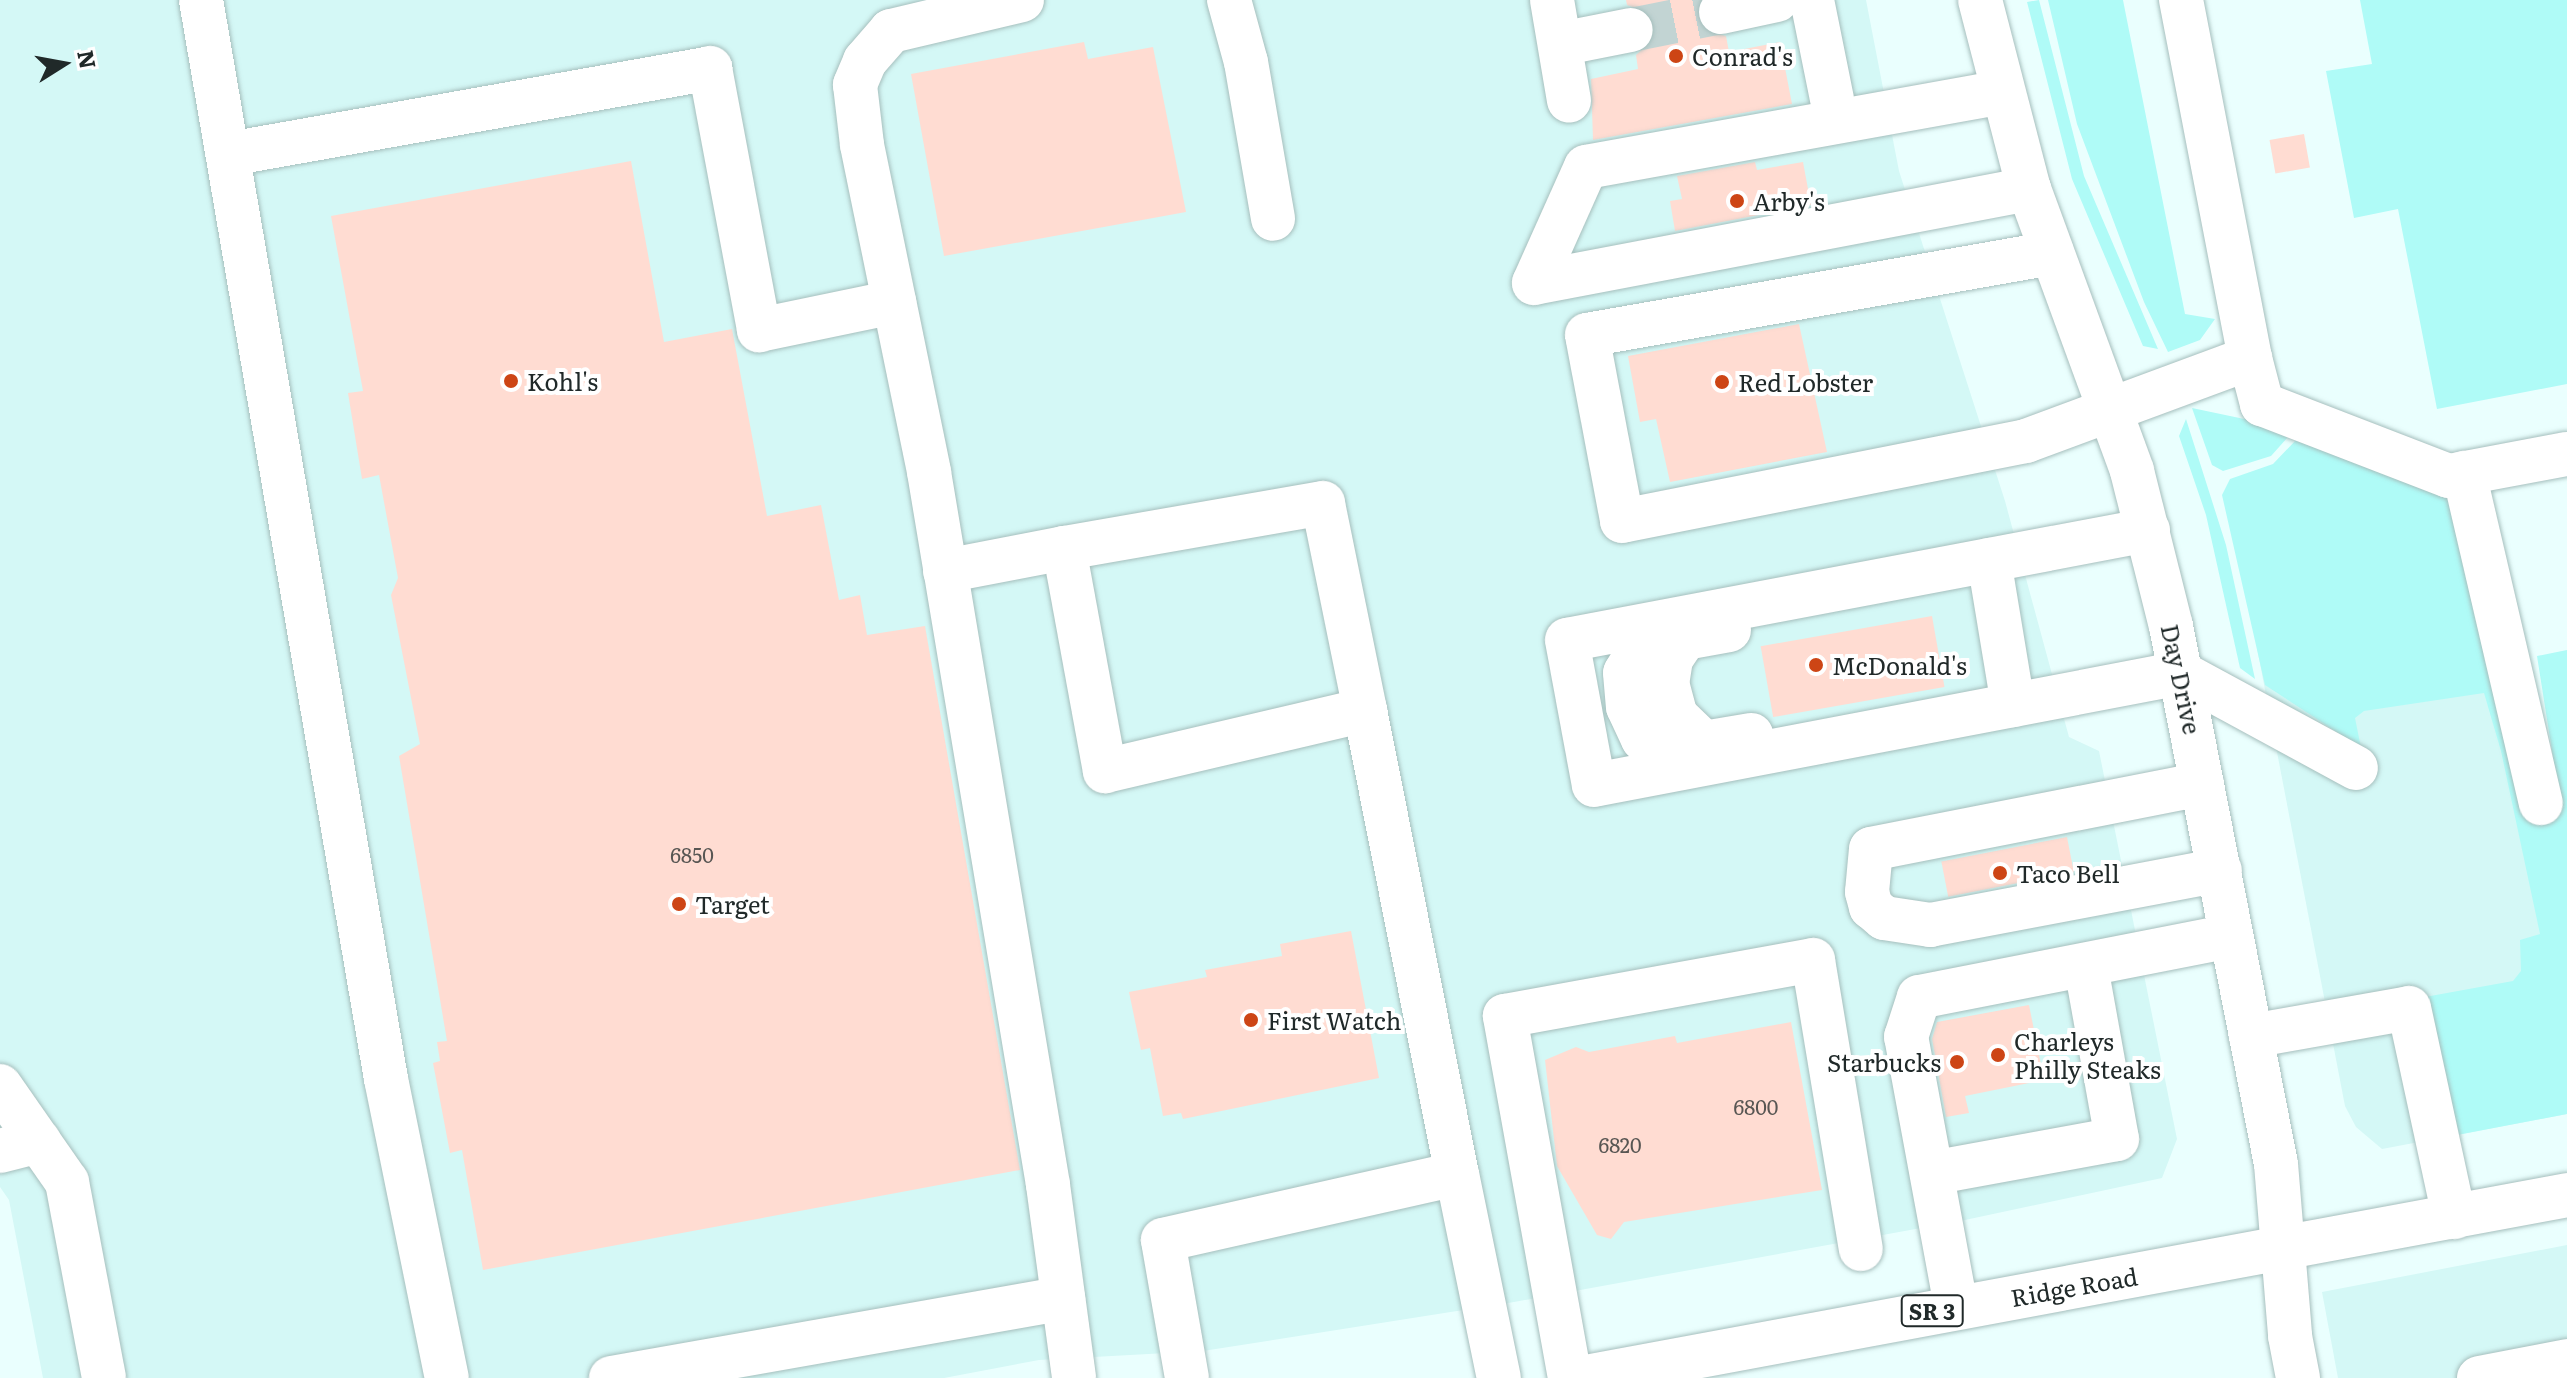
<!DOCTYPE html>
<html>
<head>
<meta charset="utf-8">
<style>
  body { margin:0 }
  #map { position:relative; width:2567px; height:1378px; overflow:hidden; background:#eafffe; font-family:Literata,serif }
  div>[style] { position:absolute }
  [style*='--x'] { left:calc(var(--x)*1px); top:calc(var(--y)*1px); width:calc(var(--w)*1px); rotate:calc(var(--a)*1deg) }
  .built>* { inset:0; background:#d4f8f6 }
  .green>* { inset:0; background:#affbf7 }
  .building>* { inset:0; background:#ffdcd2; transform-origin:0 0 }
  .minor-tunnel>* { height:44px; margin-top:-22px; transform-origin:0; background:repeating-linear-gradient(90deg,#c2d4d3 0 44px,transparent 0 66px) }
  .roads { filter:drop-shadow(0 0 2px #a6bfbd) drop-shadow(0 0 2px #a6bfbd) }
  .minor>* { height:44px; margin:-22px; padding:0 22px; transform-origin:22px; border-radius:22px; background:#fff }
  .major>* { height:44px; margin:-22px; padding:0 22px; transform-origin:22px; border-radius:22px; background:#fff }
  .dots>* { width:22px; height:22px; translate:-50% -50%; box-sizing:border-box; border:4px solid #fff; border-radius:50% }
  span { translate:-50% -50%; white-space:nowrap; text-align:center; line-height:1.15; -webkit-text-stroke:8px #fff; paint-order:stroke }
  .number-label { font-size:20px; color:#585653 }
  .number-label span { -webkit-text-stroke-width:0 }
  .shield-label span { padding:2px 6px; background:#fff; border:2px solid; border-radius:6px; -webkit-text-stroke-width:0 }
  .shield-label { font-size:22px; color:#202929; font-weight:700 }
  .poi-label { font-size:24px; color:#202929 }
  .left { translate:0 -50%; text-align:left }
  .right { translate:-100% -50%; text-align:right }
  .street-label { font-size:24px; color:#202929 }
  .north { position:absolute; left:24px; top:24px; width:80px; height:80px; -webkit-text-stroke:6px #fff; paint-order:stroke; rotate:79deg; font-size:22px; font-weight:700; line-height:32px; text-align:center; color:#202929 }
  .north::after { content:''; display:block; margin:auto; width:28px; height:36px; background:#202929; clip-path:polygon(50% 0,100% 100%,50% 72%,0 100%) }
</style>
</head>
<body>
<div id="map">
  <div class="built">
    <i style="clip-path:polygon(0 0,1866px 0,1899px 171px,2005px 501px,2069px 737px,2099px 751px,2177px 1139px,2162px 1178px,1965px 1220px,1514px 1302px,1203px 1351px,1039px 1360px,944px 1378px,43px 1378px,9px 1200px,0 1187px)"></i>
    <i style="clip-path:polygon(2476px 596px,2530px 817px,2567px 1114px,2382px 1149px,2356px 1127px,2345px 1106px,2257px 648px)"></i>
    <i style="clip-path:polygon(2567px 1245px,2567px 1378px,2338px 1378px,2322px 1292px)"></i>
  </div>
  <div class="green">
    <i style="clip-path:polygon(2039px 0,2084px 176px,2158px 349px,2143px 346px,2072px 179px,2027px 2px)"></i>
    <i style="clip-path:polygon(2048px 0,2123px 0,2185px 314px,2215px 319px,2200px 340px,2168px 352px,2144px 302px,2077px 124px)"></i>
    <i style="clip-path:polygon(2360px 0,2567px 0,2567px 384px,2437px 409px,2398px 209px,2354px 218px,2326px 71px,2372px 64px)"></i>
    <i style="clip-path:polygon(2192px 408px,2287px 428px,2288px 437px,2271px 456px,2223px 471px,2212px 465px)"></i>
    <i style="clip-path:polygon(2186px 419px,2226px 545px,2255px 679px,2240px 668px,2206px 515px,2179px 436px)"></i>
    <i style="clip-path:polygon(2296px 440px,2445px 493px,2561px 808px,2537px 656px,2567px 650px,2567px 1114px,2452px 1136px,2425px 997px,2513px 981px,2521px 971px,2520px 940px,2540px 934px,2501px 751px,2484px 693px,2364px 711px,2355px 718px,2361px 748px,2265px 685px,2222px 495px,2230px 479px,2273px 464px)"></i>
  </div>
  <div class="building">
    <i style="clip-path:polygon(1626px 0,1700px 0,1696px 16px,1702px 28px,1726px 36px,1729px 52px,1780px 42px,1792px 104px,1593px 140px,1591px 79px,1638px 69px,1636px 55px,1655px 37px,1650px 14px,1627px 5px)"></i>
    <i style="clip-path:polygon(1084px 42px,1088px 59px,1153px 47px,1186px 212px,944px 256px,911px 74px)"></i>
    <i style="left:2304px;top:134px;width:34px;height:35px;rotate:80deg"></i>
    <i style="clip-path:polygon(631px 161px,664px 342px,732px 329px,767px 516px,821px 505px,839px 600px,860px 595px,867px 635px,925px 626px,1020px 1170px,483px 1270px,462px 1150px,450px 1153px,433px 1063px,440px 1061px,437px 1042px,447px 1041px,399px 756px,420px 744px,391px 595px,398px 578px,379px 475px,362px 479px,348px 393px,363px 391px,331px 216px)"></i>
    <i style="clip-path:polygon(1755px 162px,1757px 170px,1803px 162px,1811px 205px,1675px 231px,1670px 201px,1682px 199px,1677px 176px)"></i>
    <i style="clip-path:polygon(1799px 324px,1827px 452px,1670px 482px,1656px 419px,1640px 422px,1628px 356px)"></i>
    <i style="left:1932px;top:616px;width:72px;height:174px;rotate:80deg"></i>
    <i style="left:2067px;top:837px;width:36px;height:128px;rotate:79deg"></i>
    <i style="clip-path:polygon(1351px 931px,1379px 1078px,1183px 1119px,1181px 1113px,1163px 1116px,1150px 1048px,1141px 1050px,1129px 992px,1207px 977px,1205px 970px,1282px 956px,1280px 944px)"></i>
    <i style="clip-path:polygon(2029px 1005px,2044px 1080px,1965px 1096px,1969px 1113px,1946px 1117px,1932px 1039px,1937px 1022px)"></i>
    <i style="clip-path:polygon(1791px 1022px,1822px 1190px,1624px 1222px,1611px 1239px,1597px 1235px,1557px 1166px,1545px 1060px,1576px 1047px,1589px 1052px,1675px 1036px,1677px 1043px)"></i>
  </div>
  <div class="minor-tunnel">
    <i style="--x:1631;--y:30;--w:92;--a:-11.3"></i>
  </div>
  <div class="roads">
    <div class="minor">
      <i style="--x:201;--y:0;--w:1095;--a:80.27"></i>
      <i style="--x:386;--y:1079;--w:305;--a:78.5"></i>
      <i style="--x:1022;--y:0;--w:135;--a:166.7"></i>
      <i style="--x:891;--y:31;--w:40;--a:131"></i>
      <i style="--x:865;--y:61;--w:26;--a:113"></i>
      <i style="--x:855;--y:85;--w:60;--a:83.3"></i>
      <i style="--x:862;--y:145;--w:334;--a:78.4"></i>
      <i style="--x:929;--y:472;--w:723;--a:80.52"></i>
      <i style="--x:1048;--y:1185;--w:195;--a:82.3"></i>
      <i style="--x:1229;--y:0;--w:64;--a:74.7"></i>
      <i style="--x:1246;--y:62;--w:159;--a:80.2"></i>
      <i style="--x:1552;--y:0;--w:102;--a:80.4"></i>
      <i style="--x:1812;--y:0;--w:101;--a:78.6"></i>
      <i style="--x:1980;--y:0;--w:195;--a:75.5"></i>
      <i style="--x:2029;--y:189;--w:300;--a:69.9"></i>
      <i style="--x:2132;--y:471;--w:160;--a:75.9"></i>
      <i style="--x:2171;--y:626;--w:548;--a:78.96"></i>
      <i style="--x:2276;--y:1164;--w:173;--a:85.3"></i>
      <i style="--x:2290;--y:1336;--w:43;--a:79.2"></i>
      <i style="--x:1721;--y:12;--w:57;--a:-12.1"></i>
      <i style="--x:1560;--y:44;--w:72;--a:-11.2"></i>
      <i style="--x:229;--y:154;--w:489;--a:-10.1"></i>
      <i style="--x:710;--y:68;--w:267;--a:79.4"></i>
      <i style="--x:759;--y:330;--w:138;--a:-11.7"></i>
      <i style="--x:2052;--y:253;--w:472;--a:170"></i>
      <i style="--x:1587;--y:335;--w:189;--a:79.3"></i>
      <i style="--x:1622;--y:521;--w:412;--a:-11.2"></i>
      <i style="--x:2026;--y:441;--w:239;--a:-20.3"></i>
      <i style="--x:2250;--y:358;--w:365;--a:-100.9"></i>
      <i style="--x:1534;--y:283;--w:127;--a:-65.9"></i>
      <i style="--x:1586;--y:167;--w:422;--a:-10.2"></i>
      <i style="--x:1534;--y:283;--w:504;--a:-10.75"></i>
      <i style="--x:2250;--y:358;--w:48;--a:75.4"></i>
      <i style="--x:2262;--y:404;--w:200;--a:21.1"></i>
      <i style="--x:2449;--y:476;--w:120;--a:-10.6"></i>
      <i style="--x:2464;--y:473;--w:339;--a:76.9"></i>
      <i style="--x:2148;--y:530;--w:591;--a:169.28"></i>
      <i style="--x:1567;--y:640;--w:147;--a:79.5"></i>
      <i style="--x:1594;--y:785;--w:598;--a:-10.8"></i>
      <i style="--x:2181;--y:673;--w:199;--a:28.5"></i>
      <i style="--x:1989;--y:560;--w:147;--a:80.6"></i>
      <i style="--x:945;--y:571;--w:121;--a:-10.9"></i>
      <i style="--x:1729;--y:630;--w:45;--a:169.7"></i>
      <i style="--x:1685;--y:638;--w:25;--a:124"></i>
      <i style="--x:1671;--y:659;--w:24;--a:99"></i>
      <i style="--x:1667;--y:683;--w:34;--a:75"></i>
      <i style="--x:1676;--y:716;--w:39;--a:44"></i>
      <i style="--x:1704;--y:743;--w:48;--a:-9.7"></i>
      <i style="--x:1685;--y:638;--w:40;--a:167"></i>
      <i style="--x:1646;--y:647;--w:16;--a:137"></i>
      <i style="--x:1634;--y:658;--w:17;--a:121"></i>
      <i style="--x:1625;--y:673;--w:34;--a:85"></i>
      <i style="--x:1628;--y:707;--w:35;--a:65"></i>
      <i style="--x:1643;--y:739;--w:17;--a:28"></i>
      <i style="--x:1658;--y:747;--w:46;--a:-5"></i>
      <i style="--x:1365;--y:710;--w:211;--a:-101.5"></i>
      <i style="--x:1323;--y:503;--w:263;--a:170.1"></i>
      <i style="--x:1064;--y:548;--w:227;--a:79.6"></i>
      <i style="--x:1105;--y:771;--w:267;--a:-13.2"></i>
      <i style="--x:1365;--y:710;--w:473;--a:78.8"></i>
      <i style="--x:2202;--y:784;--w:337;--a:168.9"></i>
      <i style="--x:1871;--y:849;--w:43;--a:95.3"></i>
      <i style="--x:1867;--y:892;--w:16;--a:75"></i>
      <i style="--x:1871;--y:907;--w:17;--a:40"></i>
      <i style="--x:1884;--y:918;--w:47;--a:8.7"></i>
      <i style="--x:1930;--y:925;--w:295;--a:-10.7"></i>
      <i style="--x:2251;--y:1036;--w:160;--a:-10"></i>
      <i style="--x:2409;--y:1008;--w:214;--a:77.8"></i>
      <i style="--x:0;--y:1086;--w:117;--a:55.1"></i>
      <i style="--x:67;--y:1182;--w:199;--a:79.3"></i>
      <i style="--x:0;--y:1151;--w:40;--a:-14.4"></i>
      <i style="--x:1932;--y:1173;--w:188;--a:-10.4"></i>
      <i style="--x:2117;--y:1139;--w:176;--a:-100.2"></i>
      <i style="--x:1956;--y:1306;--w:274;--a:-100.5"></i>
      <i style="--x:1906;--y:1037;--w:42;--a:-72"></i>
      <i style="--x:1919;--y:997;--w:318;--a:-11.1"></i>
      <i style="--x:611;--y:1378;--w:459;--a:-10"></i>
      <i style="--x:1187;--y:1378;--w:140;--a:-99.9"></i>
      <i style="--x:1163;--y:1240;--w:301;--a:-12.7"></i>
      <i style="--x:1457;--y:1174;--w:208;--a:78.4"></i>
      <i style="--x:1570;--y:1378;--w:368;--a:-100.2"></i>
      <i style="--x:1505;--y:1016;--w:313;--a:-10.3"></i>
      <i style="--x:1813;--y:960;--w:293;--a:80.6"></i>
      <i style="--x:2479;--y:1378;--w:90;--a:-10.9"></i>
    </div>
    <div class="major">
      <i style="--x:1581;--y:1378;--w:1003;--a:-10.51"></i>
    </div>
  </div>
  <div class="dots">
    <i style="left:1676px;top:56px;background:#cd4515"></i>
    <i style="left:1737px;top:201px;background:#cd4515"></i>
    <i style="left:511px;top:381px;background:#cd4515"></i>
    <i style="left:1722px;top:382px;background:#cd4515"></i>
    <i style="left:1816px;top:665px;background:#cd4515"></i>
    <i style="left:2000px;top:873px;background:#cd4515"></i>
    <i style="left:679px;top:904px;background:#cd4515"></i>
    <i style="left:1251px;top:1020px;background:#cd4515"></i>
    <i style="left:1998px;top:1055px;background:#cd4515"></i>
    <i style="left:1957px;top:1062px;background:#cd4515"></i>
  </div>
  <div class="number-label">
    <span style="left:692px;top:854px">6850</span>
    <span style="left:1756px;top:1106px">6800</span>
    <span style="left:1620px;top:1144px">6820</span>
  </div>
  <div class="shield-label">
    <span style="left:1932px;top:1311px">SR 3</span>
  </div>
  <div class="poi-label">
    <span class="left" style="left:1692px;top:56px">Conrad's</span>
    <span class="left" style="left:1753px;top:201px">Arby's</span>
    <span class="left" style="left:527px;top:381px">Kohl's</span>
    <span class="left" style="left:1738px;top:382px">Red Lobster</span>
    <span class="left" style="left:1832px;top:665px">McDonald's</span>
    <span class="left" style="left:2016px;top:873px">Taco Bell</span>
    <span class="left" style="left:695px;top:904px">Target</span>
    <span class="left" style="left:1267px;top:1020px">First Watch</span>
    <span class="left" style="left:2014px;top:1055px">Charleys<br>Philly Steaks</span>
    <span class="right" style="left:1941px;top:1062px">Starbucks</span>
  </div>
  <div class="street-label">
    <span style="left:2182px;top:679px;rotate:78deg">Day Drive</span>
    <span style="left:2074px;top:1286px;rotate:-10deg">Ridge Road</span>
  </div>
  <div class="north">N</div>
</div>
</body>
</html>
